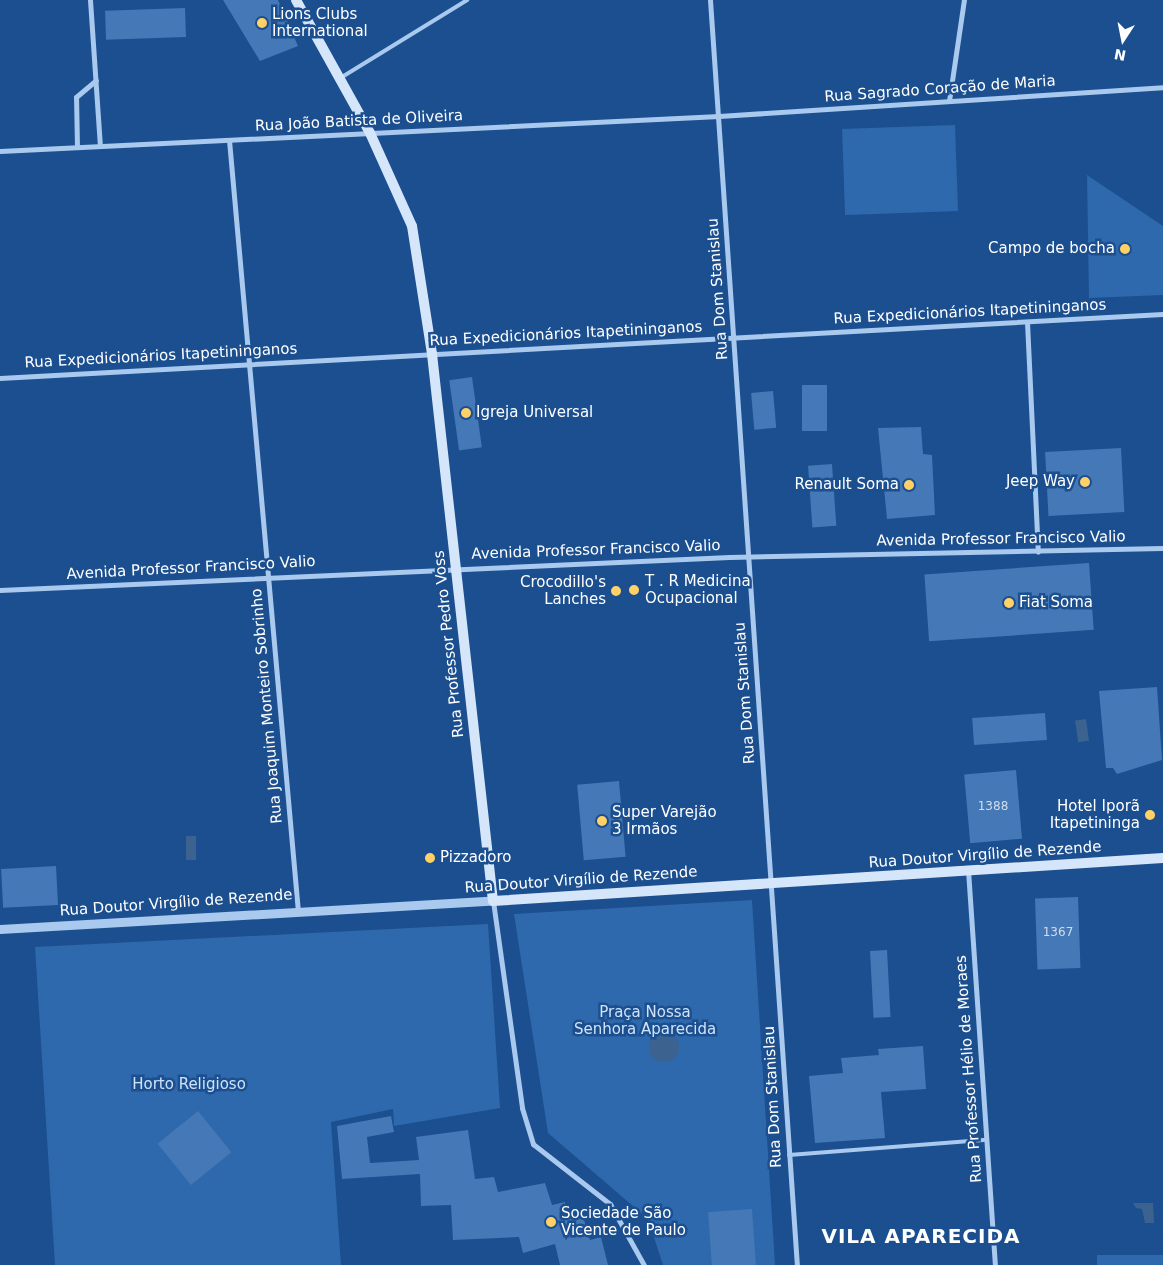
<!DOCTYPE html>
<html>
<head>
<meta charset="utf-8">
<style>
  body { margin:0 }
  #map { position:relative; width:1163px; height:1265px; overflow:hidden; background:#1b4f8f; font-family:"DejaVu Sans",sans-serif }
  div>[style] { position:absolute }
  [style*='--x'] { left:calc(var(--x)*1px); top:calc(var(--y)*1px); width:calc(var(--w)*1px); rotate:calc(var(--a)*1deg) }
  .green>* { inset:0; background:#2e69ad; transform-origin:0 0 }
  .water>* { inset:0; background:#3c6290; transform-origin:0 0 }
  .round { border-radius:50% }
  .building>* { inset:0; background:#4478b7; transform-origin:0 0 }
  .service>* { height:4px; margin:-2px; padding:0 2px; transform-origin:2px; border-radius:2px; background:#a9c9ee }
  .minor>* { height:5px; margin:-2.5px; padding:0 2.5px; transform-origin:2.5px; border-radius:2.5px; background:#a9c9ee }
  .tertiary>* { height:9px; margin:-4.5px; padding:0 4.5px; transform-origin:4.5px; border-radius:4.5px; background:#a9c9ee }
  .secondary>* { height:10px; margin:-5px; padding:0 5px; transform-origin:5px; border-radius:5px; background:#d6e6fa }
  .dots>* { width:14px; height:14px; translate:-50% -50%; box-sizing:border-box; border:2px solid #1b4f8f; border-radius:50% }
  span { translate:-50% -50%; white-space:nowrap; text-align:center; line-height:1.15; -webkit-text-stroke:5px #1b4f8f; paint-order:stroke }
  .number-label { font-size:12px; color:#d0dded }
  .number-label span { -webkit-text-stroke-width:0 }
  .poi-label { font-size:15px; color:#fff }
  .left { translate:0 -50%; text-align:left }
  .right { translate:-100% -50%; text-align:right }
  .street-label { font-size:15px; color:#fff }
  .park-label { font-size:15px; color:#cfe3fa }
  .district-label { font-size:20px; color:#fff; font-weight:700; letter-spacing:1px }
  .north { position:absolute; left:1098px; top:15px; width:50px; height:50px; -webkit-text-stroke:4px #1b4f8f; paint-order:stroke; rotate:191deg; font-size:14px; font-weight:700; line-height:20px; text-align:center; color:#fff }
  .north::after { content:''; display:block; margin:auto; width:18px; height:22px; background:#fff; clip-path:polygon(50% 0,100% 100%,50% 72%,0 100%) }
</style>
</head>
<body>
<div id="map">
  <div class="green">
    <i style="left:955px;top:125px;width:86px;height:113px;rotate:88deg"></i>
    <i style="clip-path:polygon(1087px 175px,1163px 226px,1163px 295px,1089px 298px)"></i>
    <i style="clip-path:polygon(752px 900px,775px 1265px,663px 1265px,648px 1219px,548px 1133px,514px 914px)"></i>
    <i style="clip-path:polygon(488px 924px,500px 1108px,394px 1126px,393px 1109px,331px 1122px,341px 1265px,55px 1265px,35px 947px)"></i>
    <i style="left:1163px;top:1255px;width:10px;height:66px;rotate:90deg"></i>
  </div>
  <div class="water">
    <i style="left:1086px;top:719px;width:22px;height:11px;rotate:82deg"></i>
    <i style="left:186px;top:836px;width:10px;height:24px"></i>
    <i class="round" style="left:649px;top:1032px;width:30px;height:30px"></i>
    <i style="clip-path:polygon(1133px 1203px,1153px 1203px,1154px 1223px,1145px 1223px,1142px 1209px,1136px 1208px)"></i>
  </div>
  <div class="building">
    <i style="clip-path:polygon(223px 0,278px 0,298px 46px,260px 61px)"></i>
    <i style="left:185px;top:8px;width:29px;height:80px;rotate:88deg"></i>
    <i style="left:472px;top:377px;width:71px;height:23px;rotate:82deg"></i>
    <i style="left:827px;top:385px;width:46px;height:25px;rotate:90deg"></i>
    <i style="left:773px;top:391px;width:37px;height:22px;rotate:85deg"></i>
    <i style="clip-path:polygon(921px 427px,923px 454px,932px 455px,935px 515px,887px 519px,878px 428px)"></i>
    <i style="left:1121px;top:448px;width:64px;height:76px;rotate:87deg"></i>
    <i style="left:832px;top:464px;width:62px;height:24px;rotate:86deg"></i>
    <i style="left:1089px;top:563px;width:67px;height:165px;rotate:86deg"></i>
    <i style="clip-path:polygon(1157px 687px,1162px 760px,1117px 774px,1113px 768px,1106px 768px,1099px 691px)"></i>
    <i style="left:1045px;top:713px;width:27px;height:73px;rotate:86deg"></i>
    <i style="left:1016px;top:770px;width:69px;height:52px;rotate:85deg"></i>
    <i style="left:619px;top:781px;width:76px;height:42px;rotate:85deg"></i>
    <i style="left:56px;top:866px;width:39px;height:55px;rotate:87deg"></i>
    <i style="left:1078px;top:897px;width:71px;height:43px;rotate:88deg"></i>
    <i style="left:887px;top:950px;width:67px;height:17px;rotate:87deg"></i>
    <i style="clip-path:polygon(923px 1046px,926px 1089px,881px 1092px,885px 1138px,815px 1143px,809px 1076px,843px 1073px,841px 1058px,879px 1055px,878px 1049px)"></i>
    <i style="left:198px;top:1111px;width:53px;height:52px;rotate:51deg"></i>
    <i style="clip-path:polygon(391px 1116px,394px 1132px,367px 1137px,370px 1163px,419px 1160px,416px 1137px,468px 1130px,475px 1179px,494px 1177px,498px 1192px,545px 1183px,552px 1205px,565px 1202px,567px 1214px,582px 1213px,590px 1240px,601px 1237px,608px 1265px,560px 1265px,555px 1244px,523px 1253px,519px 1237px,453px 1240px,451px 1205px,421px 1206px,420px 1174px,342px 1179px,337px 1126px)"></i>
    <i style="left:752px;top:1209px;width:56px;height:44px;rotate:86deg"></i>
  </div>
  <div class="service">
    <i style="--x:342;--y:77;--w:147;--a:-31.6"></i>
    <i style="--x:789;--y:1155;--w:198;--a:-4.4"></i>
  </div>
  <div class="minor">
    <i style="--x:90;--y:0;--w:146;--a:86.1"></i>
    <i style="--x:710;--y:0;--w:1268;--a:86.07"></i>
    <i style="--x:949;--y:101;--w:102;--a:-81.6"></i>
    <i style="--x:229;--y:140;--w:774;--a:84.89"></i>
    <i style="--x:77;--y:147;--w:50;--a:-91.1"></i>
    <i style="--x:76;--y:97;--w:26;--a:-40"></i>
    <i style="--x:0;--y:151;--w:720;--a:-2.79"></i>
    <i style="--x:719;--y:116;--w:445;--a:-3.7"></i>
    <i style="--x:1027;--y:322;--w:230;--a:87.3"></i>
    <i style="--x:0;--y:378;--w:1165;--a:-3.15"></i>
    <i style="--x:0;--y:590;--w:730;--a:-2.59"></i>
    <i style="--x:729;--y:557;--w:434;--a:-1.2"></i>
    <i style="--x:968;--y:870;--w:396;--a:86.1"></i>
    <i style="--x:493;--y:901;--w:209;--a:82"></i>
    <i style="--x:522;--y:1108;--w:38;--a:73"></i>
    <i style="--x:533;--y:1144;--w:98;--a:37.9"></i>
    <i style="--x:610;--y:1204;--w:70;--a:60.9"></i>
  </div>
  <div class="tertiary">
    <i style="--x:0;--y:929;--w:494;--a:-3.3"></i>
  </div>
  <div class="secondary">
    <i style="--x:296;--y:0;--w:152;--a:60.9"></i>
    <i style="--x:370;--y:133;--w:102;--a:65.7"></i>
    <i style="--x:412;--y:226;--w:130;--a:81.1"></i>
    <i style="--x:432;--y:354;--w:550;--a:83.64"></i>
    <i style="--x:493;--y:901;--w:671;--a:-3.67"></i>
  </div>
  <div class="dots">
    <i style="left:262px;top:23px;background:#ffd166"></i>
    <i style="left:1125px;top:249px;background:#ffd166"></i>
    <i style="left:466px;top:413px;background:#ffd166"></i>
    <i style="left:1085px;top:482px;background:#ffd166"></i>
    <i style="left:909px;top:485px;background:#ffd166"></i>
    <i style="left:634px;top:590px;background:#ffd166"></i>
    <i style="left:616px;top:591px;background:#ffd166"></i>
    <i style="left:1009px;top:603px;background:#ffd166"></i>
    <i style="left:1150px;top:815px;background:#ffd166"></i>
    <i style="left:602px;top:821px;background:#ffd166"></i>
    <i style="left:430px;top:858px;background:#ffd166"></i>
    <i style="left:551px;top:1222px;background:#ffd166"></i>
  </div>
  <div class="number-label">
    <span style="left:993px;top:807px">1388</span>
    <span style="left:1058px;top:933px">1367</span>
  </div>
  <div class="poi-label">
    <span class="left" style="left:272px;top:23px">Lions Clubs<br>International</span>
    <span class="right" style="left:1115px;top:249px">Campo de bocha</span>
    <span class="left" style="left:476px;top:413px">Igreja Universal</span>
    <span class="right" style="left:1075px;top:482px">Jeep Way</span>
    <span class="right" style="left:899px;top:485px">Renault Soma</span>
    <span class="left" style="left:645px;top:590px">T . R Medicina<br>Ocupacional</span>
    <span class="right" style="left:606px;top:591px">Crocodillo's<br>Lanches</span>
    <span class="left" style="left:1019px;top:603px">Fiat Soma</span>
    <span class="right" style="left:1140px;top:815px">Hotel Iporã<br>Itapetininga</span>
    <span class="left" style="left:612px;top:821px">Super Varejão<br>3 Irmãos</span>
    <span class="left" style="left:440px;top:858px">Pizzadoro</span>
    <span class="left" style="left:561px;top:1222px">Sociedade São<br>Vicente de Paulo</span>
  </div>
  <div class="street-label">
    <span style="left:940px;top:89px;rotate:-4deg">Rua Sagrado Coração de Maria</span>
    <span style="left:359px;top:121px;rotate:-3deg">Rua João Batista de Oliveira</span>
    <span style="left:718px;top:289px;rotate:-94deg">Rua Dom Stanislau</span>
    <span style="left:970px;top:312px;rotate:-3deg">Rua Expedicionários Itapetininganos</span>
    <span style="left:566px;top:334px;rotate:-3deg">Rua Expedicionários Itapetininganos</span>
    <span style="left:161px;top:356px;rotate:-3deg">Rua Expedicionários Itapetininganos</span>
    <span style="left:1001px;top:539px;rotate:-1deg">Avenida Professor Francisco Valio</span>
    <span style="left:596px;top:550px;rotate:-2deg">Avenida Professor Francisco Valio</span>
    <span style="left:191px;top:568px;rotate:-3deg">Avenida Professor Francisco Valio</span>
    <span style="left:449px;top:644px;rotate:-96deg">Rua Professor Pedro Voss</span>
    <span style="left:745px;top:693px;rotate:-94deg">Rua Dom Stanislau</span>
    <span style="left:267px;top:706px;rotate:-95deg">Rua Joaquim Monteiro Sobrinho</span>
    <span style="left:985px;top:855px;rotate:-4deg">Rua Doutor Virgílio de Rezende</span>
    <span style="left:581px;top:880px;rotate:-4deg">Rua Doutor Virgílio de Rezende</span>
    <span style="left:176px;top:903px;rotate:-4deg">Rua Doutor Virgílio de Rezende</span>
    <span style="left:969px;top:1069px;rotate:-94deg">Rua Professor Hélio de Moraes</span>
    <span style="left:773px;top:1097px;rotate:-93deg">Rua Dom Stanislau</span>
  </div>
  <div class="park-label">
    <span style="left:645px;top:1021px">Praça Nossa<br>Senhora Aparecida</span>
    <span style="left:189px;top:1085px">Horto Religioso</span>
  </div>
  <div class="district-label">
    <span style="left:921px;top:1236px">VILA APARECIDA</span>
  </div>
  <div class="north">N</div>
</div>
</body>
</html>
